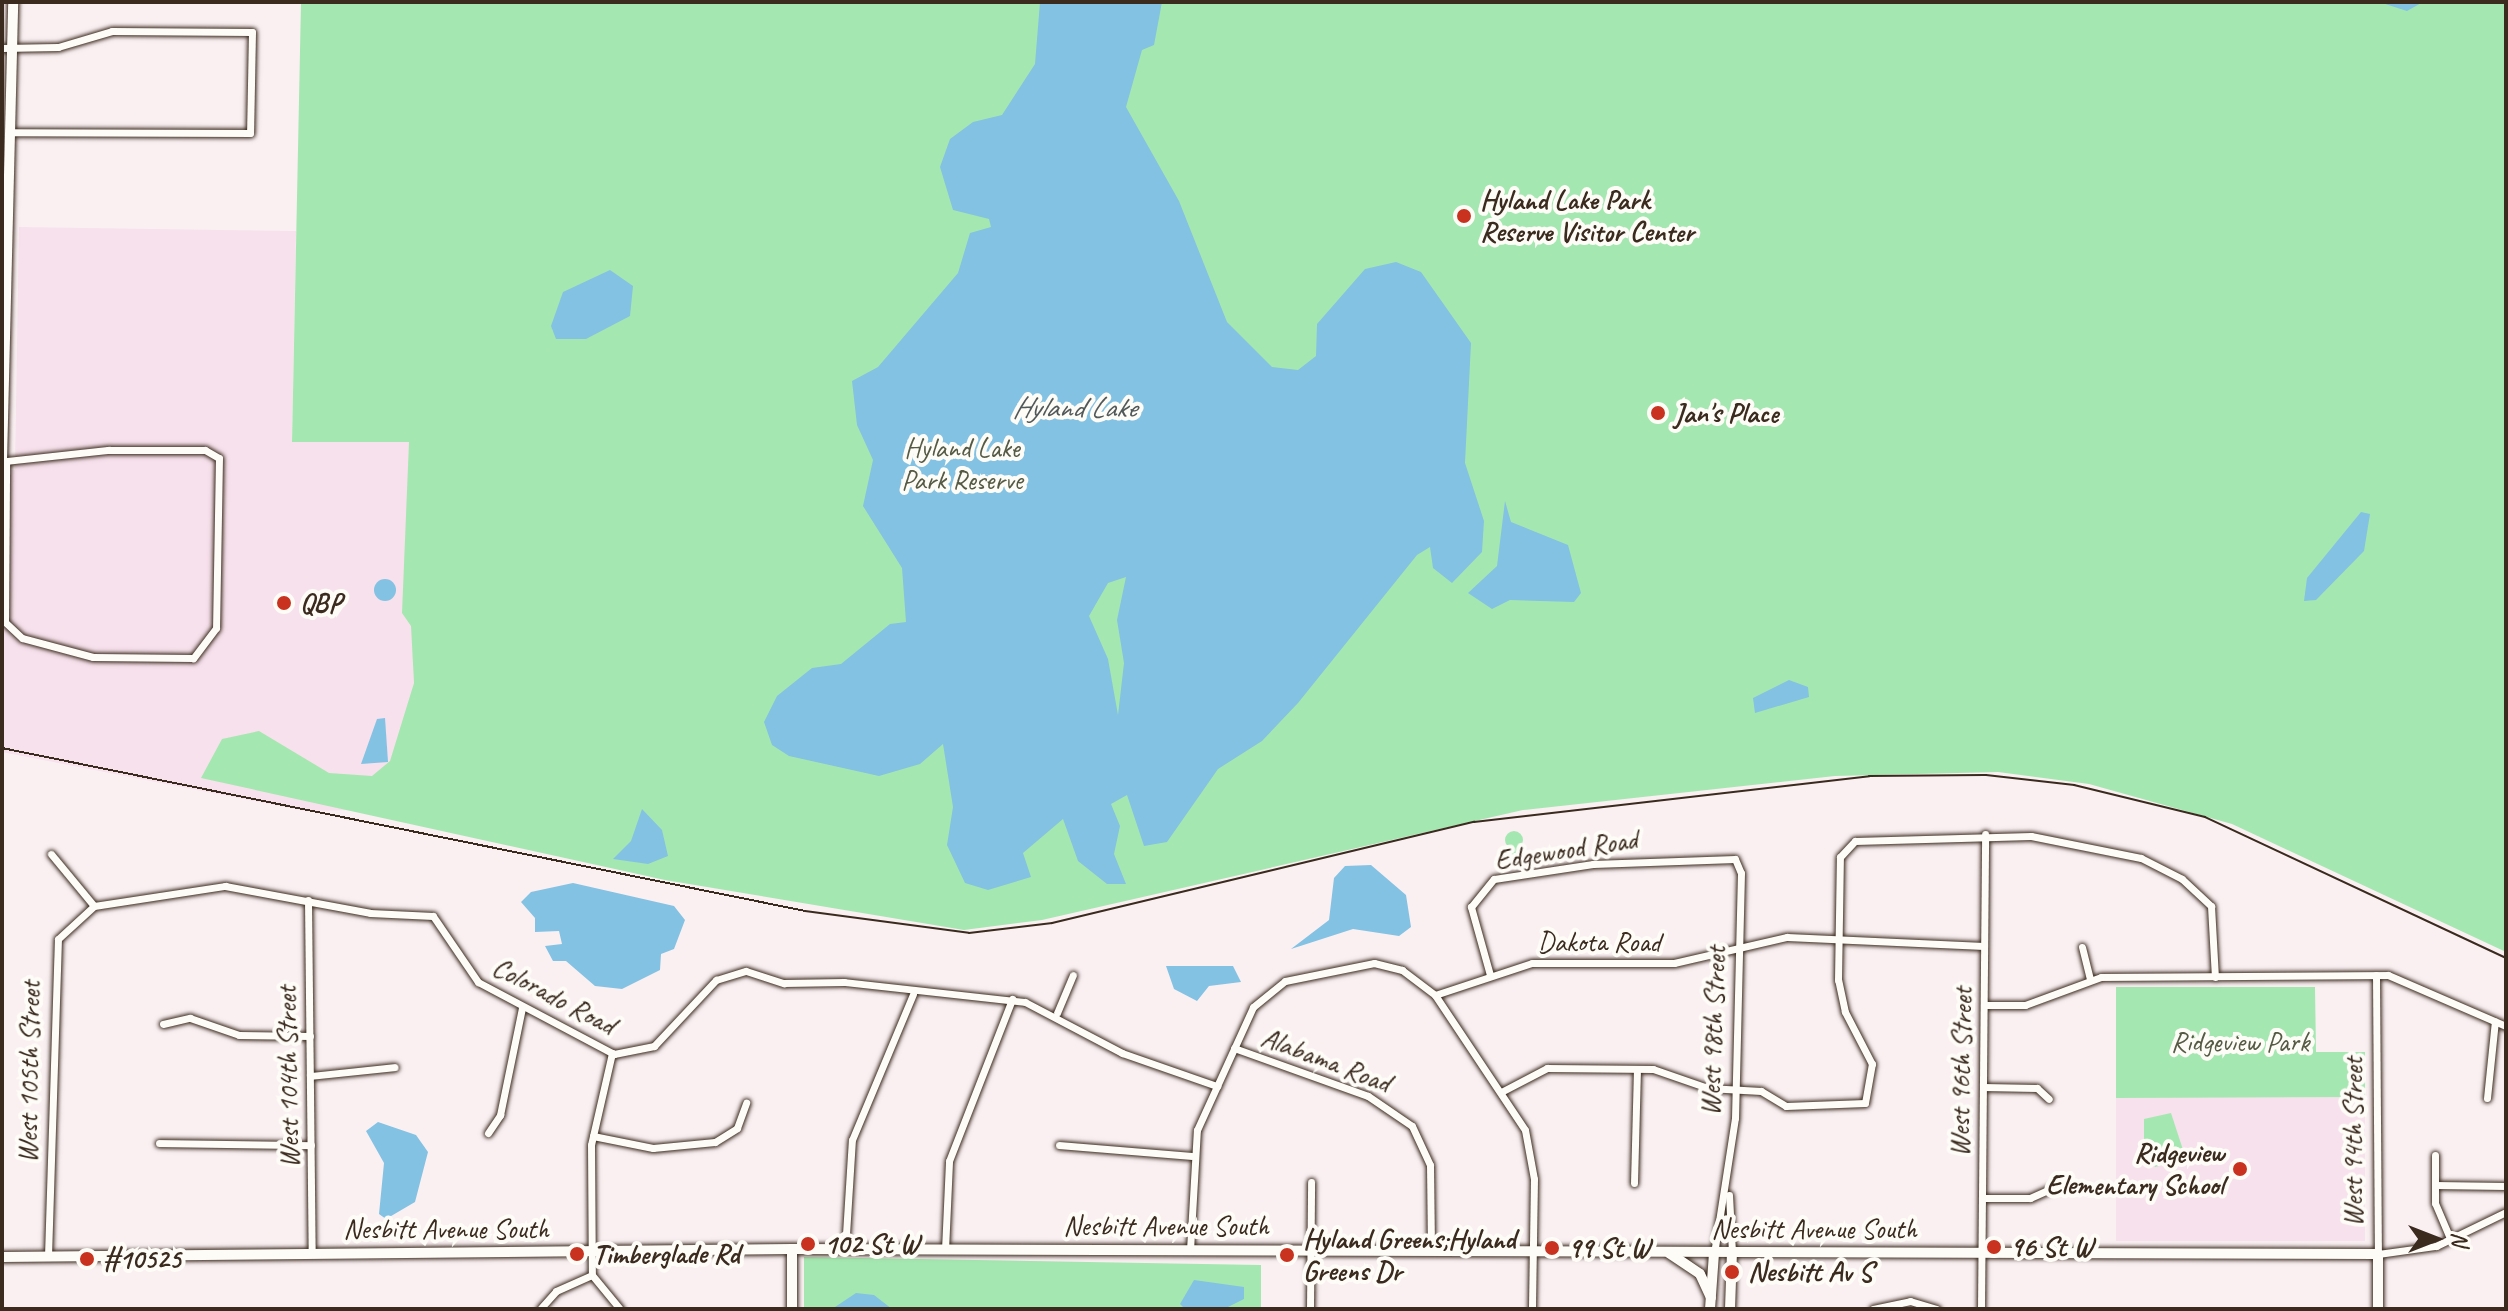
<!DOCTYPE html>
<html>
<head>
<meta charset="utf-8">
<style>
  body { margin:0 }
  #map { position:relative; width:2508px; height:1311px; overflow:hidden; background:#faf0f2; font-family:Caveat,sans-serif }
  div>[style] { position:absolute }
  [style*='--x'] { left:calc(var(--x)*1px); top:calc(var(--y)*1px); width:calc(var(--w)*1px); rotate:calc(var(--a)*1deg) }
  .built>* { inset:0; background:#f7e1ec; transform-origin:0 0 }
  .green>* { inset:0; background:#a5e7b1 }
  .round { border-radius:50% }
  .water>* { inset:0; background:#83c2e3 }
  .roads { filter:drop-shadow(0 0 2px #3b2a1e) drop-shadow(0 0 2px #3b2a1e) }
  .street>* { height:7px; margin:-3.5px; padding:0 3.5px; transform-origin:3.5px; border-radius:3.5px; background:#fdfcf7 }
  .secondary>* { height:10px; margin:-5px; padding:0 5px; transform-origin:5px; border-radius:5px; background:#fdfcf7 }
  .rail>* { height:2px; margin:-1px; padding:0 1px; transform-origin:1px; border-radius:1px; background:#3b2a1e }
  .dots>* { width:22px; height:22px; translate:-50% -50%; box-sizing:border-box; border:4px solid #fdfcf7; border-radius:50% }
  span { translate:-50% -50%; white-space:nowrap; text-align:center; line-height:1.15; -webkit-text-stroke:8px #fdfcf7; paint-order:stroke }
  .poi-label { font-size:28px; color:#3b2a1e; font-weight:700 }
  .left { translate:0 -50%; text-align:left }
  .right { translate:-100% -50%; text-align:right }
  .park-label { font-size:28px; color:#565943 }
  .street-label { font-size:28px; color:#3b2a1e }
  .water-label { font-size:30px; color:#515859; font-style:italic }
  .frame { position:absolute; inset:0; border:4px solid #3b2a1e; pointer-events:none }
  .north { position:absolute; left:2396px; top:1199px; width:80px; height:80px; -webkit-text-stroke:6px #fdfcf7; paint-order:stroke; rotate:90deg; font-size:22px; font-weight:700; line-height:32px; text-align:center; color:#3b2a1e }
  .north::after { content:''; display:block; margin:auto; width:28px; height:36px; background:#3b2a1e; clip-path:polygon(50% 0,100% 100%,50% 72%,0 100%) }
</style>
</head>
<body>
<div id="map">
  <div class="built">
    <i style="clip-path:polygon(19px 227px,296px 231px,292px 442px,410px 442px,414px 683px,389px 786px,355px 810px,305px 811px,2px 752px,2px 470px,15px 470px)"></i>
    <i style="left:2365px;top:1097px;width:144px;height:249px;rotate:90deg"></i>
  </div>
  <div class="green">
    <i style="clip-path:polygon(301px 2px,2506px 2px,2506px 952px,2232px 824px,2089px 784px,1998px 772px,1835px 776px,1523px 810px,1042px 920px,964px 930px,665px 880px,201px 778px,222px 739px,259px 731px,329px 773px,372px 776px,390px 761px,414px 683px,411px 626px,402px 613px,409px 442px,292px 442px)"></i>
    <i class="round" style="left:1505px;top:831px;width:18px;height:18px"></i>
    <i class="round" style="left:1507px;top:845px;width:18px;height:18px"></i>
    <i style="clip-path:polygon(2116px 987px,2315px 987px,2316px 1052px,2365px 1052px,2365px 1097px,2116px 1098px)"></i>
    <i style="clip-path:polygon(2171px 1113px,2186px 1159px,2155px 1167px,2144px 1146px,2144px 1119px)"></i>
    <i style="clip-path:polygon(804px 1257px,1261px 1265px,1261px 1309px,804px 1309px)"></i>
  </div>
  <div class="water">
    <i style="clip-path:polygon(evenodd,1040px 2px,1162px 2px,1154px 45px,1142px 50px,1126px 107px,1179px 201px,1227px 322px,1272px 367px,1298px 370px,1316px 356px,1317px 324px,1365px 269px,1396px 262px,1421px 272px,1471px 343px,1465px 463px,1484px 521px,1482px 552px,1452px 583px,1433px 568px,1430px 547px,1417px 555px,1298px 703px,1262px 741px,1218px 769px,1167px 842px,1144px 846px,1127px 795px,1111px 804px,1120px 826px,1114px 854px,1126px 884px,1107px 884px,1078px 861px,1063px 819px,1023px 853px,1031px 877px,988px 890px,965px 883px,947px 845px,953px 807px,943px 744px,920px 764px,879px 776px,789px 756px,772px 745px,764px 722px,777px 696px,812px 668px,841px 664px,890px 624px,906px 622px,902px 568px,863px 506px,873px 460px,857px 425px,852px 381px,878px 367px,958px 273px,970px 233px,991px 227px,989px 219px,953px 210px,940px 167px,950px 139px,973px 122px,1002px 115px,1035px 64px,1040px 2px,1126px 577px,1117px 620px,1124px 663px,1118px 715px,1108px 659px,1089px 616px,1108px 583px,1126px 577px)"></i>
    <i style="clip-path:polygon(2379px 2px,2423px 2px,2407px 11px)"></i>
    <i style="clip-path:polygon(610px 270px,633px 286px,630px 316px,586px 339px,556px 339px,551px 326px,563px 292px)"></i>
    <i style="clip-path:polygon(1505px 501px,1511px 522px,1568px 545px,1581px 593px,1574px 602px,1510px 600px,1492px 609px,1468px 593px,1497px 566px)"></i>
    <i style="clip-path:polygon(2361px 512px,2370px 514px,2364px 551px,2316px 600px,2304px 601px,2307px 578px)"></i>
    <i class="round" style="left:374px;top:579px;width:22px;height:22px"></i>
    <i style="clip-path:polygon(1789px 680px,1808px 687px,1809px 697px,1755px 713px,1753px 698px)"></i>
    <i style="clip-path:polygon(385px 718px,388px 762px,361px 764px,377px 719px)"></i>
    <i style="clip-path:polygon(642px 809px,662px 830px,668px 856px,648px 864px,613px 859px,631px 841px)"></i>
    <i style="clip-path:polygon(1371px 865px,1406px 895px,1411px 927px,1399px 936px,1353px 929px,1291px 949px,1329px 920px,1334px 878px,1345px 866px)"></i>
    <i style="clip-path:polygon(573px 883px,674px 906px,685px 920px,674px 949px,661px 954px,660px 970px,622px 989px,595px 986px,566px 961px,553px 961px,545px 946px,562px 944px,559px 931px,535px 932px,535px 918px,521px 902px,531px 892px)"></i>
    <i style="clip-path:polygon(1166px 966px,1233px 966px,1241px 982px,1209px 986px,1197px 1001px,1174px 989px)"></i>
    <i style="clip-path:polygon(378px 1122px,416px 1135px,428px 1152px,415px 1202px,386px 1219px,379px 1214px,384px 1163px,366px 1131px)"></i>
    <i style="clip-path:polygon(1194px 1280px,1244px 1287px,1244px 1299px,1224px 1309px,1185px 1309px,1180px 1304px)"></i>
    <i style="clip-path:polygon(856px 1293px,874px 1295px,892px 1309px,832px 1309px)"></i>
  </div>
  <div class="roads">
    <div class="street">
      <i style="--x:2;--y:48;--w:56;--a:-1"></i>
      <i style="--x:58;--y:47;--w:56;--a:-16.5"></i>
      <i style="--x:112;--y:31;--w:140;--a:0.4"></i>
      <i style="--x:252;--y:32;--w:101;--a:91.1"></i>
      <i style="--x:250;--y:133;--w:239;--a:-179.8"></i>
      <i style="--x:108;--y:450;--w:97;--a:0"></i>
      <i style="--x:205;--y:450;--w:16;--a:30"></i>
      <i style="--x:219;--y:458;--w:170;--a:91"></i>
      <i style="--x:216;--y:628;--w:38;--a:127"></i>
      <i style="--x:193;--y:658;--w:100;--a:-179.4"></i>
      <i style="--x:93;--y:657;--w:73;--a:-165"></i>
      <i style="--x:22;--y:638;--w:23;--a:-137"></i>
      <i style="--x:5;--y:622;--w:161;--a:-89.6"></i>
      <i style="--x:6;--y:461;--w:103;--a:-6.2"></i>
      <i style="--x:51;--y:854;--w:67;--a:50.4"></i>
      <i style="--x:308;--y:900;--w:354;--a:89.4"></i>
      <i style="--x:2082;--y:947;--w:32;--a:76"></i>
      <i style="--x:1490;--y:975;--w:71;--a:-105.6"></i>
      <i style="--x:1471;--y:907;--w:36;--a:-51"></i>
      <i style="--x:1494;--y:879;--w:100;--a:-8.6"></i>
      <i style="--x:1593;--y:864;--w:142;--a:-2"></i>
      <i style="--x:1735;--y:859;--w:15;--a:67"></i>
      <i style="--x:1741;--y:873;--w:245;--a:91.4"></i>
      <i style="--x:1735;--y:1118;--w:137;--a:98.8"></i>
      <i style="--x:2376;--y:975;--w:279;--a:89.6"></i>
      <i style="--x:2378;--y:1254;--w:59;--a:-7.9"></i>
      <i style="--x:2436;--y:1246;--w:78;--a:-25.9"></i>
      <i style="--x:1435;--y:995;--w:162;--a:56.3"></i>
      <i style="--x:1525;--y:1130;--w:50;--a:79.6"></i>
      <i style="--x:1534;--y:1179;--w:130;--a:90.9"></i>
      <i style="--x:1984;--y:1005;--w:41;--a:0"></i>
      <i style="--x:2025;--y:1005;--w:81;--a:-20.2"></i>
      <i style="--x:2101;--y:977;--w:287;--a:-0.4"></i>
      <i style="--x:2388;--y:975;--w:129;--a:23.4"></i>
      <i style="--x:1057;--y:1013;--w:41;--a:-67.2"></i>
      <i style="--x:163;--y:1024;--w:28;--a:-13"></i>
      <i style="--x:190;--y:1018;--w:52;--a:19.1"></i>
      <i style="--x:239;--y:1035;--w:71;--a:0.8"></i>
      <i style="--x:1234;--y:1048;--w:142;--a:19.7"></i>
      <i style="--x:1368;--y:1096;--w:53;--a:34.3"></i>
      <i style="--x:1412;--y:1126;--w:43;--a:65.2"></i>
      <i style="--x:1430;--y:1165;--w:86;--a:89.3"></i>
      <i style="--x:612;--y:1053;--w:94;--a:102.9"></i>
      <i style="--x:591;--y:1145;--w:130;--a:89.6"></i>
      <i style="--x:592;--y:1275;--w:44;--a:50.5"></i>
      <i style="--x:310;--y:1076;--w:85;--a:-6"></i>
      <i style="--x:1983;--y:1087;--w:54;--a:1.1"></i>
      <i style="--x:2037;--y:1088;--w:16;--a:43"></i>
      <i style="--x:1503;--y:1091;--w:50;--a:-27.6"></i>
      <i style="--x:1547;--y:1068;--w:106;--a:0.5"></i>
      <i style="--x:1653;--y:1069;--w:58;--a:19.1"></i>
      <i style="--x:1708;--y:1088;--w:53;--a:3.2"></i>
      <i style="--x:1761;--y:1091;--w:29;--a:31"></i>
      <i style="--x:1786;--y:1106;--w:79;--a:-2.2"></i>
      <i style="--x:1865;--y:1103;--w:40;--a:-80"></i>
      <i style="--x:1872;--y:1064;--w:59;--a:-117.4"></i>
      <i style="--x:1845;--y:1012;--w:33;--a:-102"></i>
      <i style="--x:1838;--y:980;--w:123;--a:-89.1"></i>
      <i style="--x:1840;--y:857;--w:22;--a:-47"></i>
      <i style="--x:1855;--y:841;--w:176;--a:-1.6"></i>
      <i style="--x:2031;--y:836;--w:112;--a:11.3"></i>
      <i style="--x:2141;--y:858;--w:46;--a:27.1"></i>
      <i style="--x:2182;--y:879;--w:40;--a:43"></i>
      <i style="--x:2211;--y:906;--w:71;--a:86.8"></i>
      <i style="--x:2487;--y:1098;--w:77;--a:-84.1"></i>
      <i style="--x:488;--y:1133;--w:22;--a:-56"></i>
      <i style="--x:500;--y:1115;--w:109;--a:-78.4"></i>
      <i style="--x:593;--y:1136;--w:61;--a:11.3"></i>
      <i style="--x:653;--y:1148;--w:62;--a:-5.5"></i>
      <i style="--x:715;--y:1142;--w:26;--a:-32"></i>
      <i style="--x:737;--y:1128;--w:27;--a:-70"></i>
      <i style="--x:159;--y:1143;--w:152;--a:0.8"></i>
      <i style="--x:1059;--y:1145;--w:133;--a:4.7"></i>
      <i style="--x:2435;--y:1155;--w:48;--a:90"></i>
      <i style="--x:2435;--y:1203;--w:39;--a:67"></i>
      <i style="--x:1634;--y:1183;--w:114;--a:-88.5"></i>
      <i style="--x:2435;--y:1185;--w:71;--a:0.8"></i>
      <i style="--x:1729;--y:1195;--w:57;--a:87"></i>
      <i style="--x:1982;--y:1198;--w:48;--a:0"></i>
      <i style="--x:2030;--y:1198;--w:22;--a:-24"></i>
      <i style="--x:845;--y:1250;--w:110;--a:-86.4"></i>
      <i style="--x:852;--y:1140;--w:158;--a:-67.3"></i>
      <i style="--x:945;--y:1250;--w:89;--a:-87.4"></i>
      <i style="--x:949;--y:1161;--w:174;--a:-68.7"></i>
      <i style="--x:1190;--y:1250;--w:120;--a:-86.7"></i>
      <i style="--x:1197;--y:1130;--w:135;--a:-65.5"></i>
      <i style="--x:1253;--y:1007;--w:41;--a:-39.1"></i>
      <i style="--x:1285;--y:981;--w:91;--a:-11.4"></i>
      <i style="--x:1374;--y:963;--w:29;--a:14"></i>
      <i style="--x:1402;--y:970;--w:41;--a:37.1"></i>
      <i style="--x:1435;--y:995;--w:102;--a:-18.3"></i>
      <i style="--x:1532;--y:963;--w:142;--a:0"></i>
      <i style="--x:1674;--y:963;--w:116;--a:-13"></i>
      <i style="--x:1787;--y:937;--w:197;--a:2.6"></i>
      <i style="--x:48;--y:1256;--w:317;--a:-88.2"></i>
      <i style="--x:58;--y:939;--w:49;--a:-42.5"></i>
      <i style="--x:94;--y:906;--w:133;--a:-8.7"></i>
      <i style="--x:225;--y:886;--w:147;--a:10.5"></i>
      <i style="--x:370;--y:913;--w:63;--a:2.7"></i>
      <i style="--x:433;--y:916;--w:80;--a:55.7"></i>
      <i style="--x:478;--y:982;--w:154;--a:27.9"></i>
      <i style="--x:614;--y:1054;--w:41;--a:-11.3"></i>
      <i style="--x:654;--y:1046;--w:91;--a:-46.8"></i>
      <i style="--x:716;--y:980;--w:31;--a:-17"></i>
      <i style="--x:746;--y:971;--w:40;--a:18"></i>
      <i style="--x:784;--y:983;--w:60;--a:-1"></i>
      <i style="--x:844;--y:982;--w:182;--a:6.3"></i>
      <i style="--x:1025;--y:1002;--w:110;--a:27.7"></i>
      <i style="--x:1122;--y:1053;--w:101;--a:19.2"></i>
      <i style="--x:540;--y:1309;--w:24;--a:-48"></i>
      <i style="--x:556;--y:1291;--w:39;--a:-24"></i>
      <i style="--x:1310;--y:1309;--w:127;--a:-89.5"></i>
      <i style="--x:1873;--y:1309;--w:38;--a:-12"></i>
      <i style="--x:1910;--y:1301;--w:28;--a:17"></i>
      <i style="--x:1981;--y:1309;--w:475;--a:-89.5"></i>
    </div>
    <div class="secondary">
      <i style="--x:2;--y:461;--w:459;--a:-88.6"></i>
      <i style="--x:1669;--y:1253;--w:37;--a:34"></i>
      <i style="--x:1700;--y:1274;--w:26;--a:65"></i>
      <i style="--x:2;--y:1257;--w:790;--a:-0.58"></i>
      <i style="--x:792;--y:1249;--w:1586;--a:0.18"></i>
      <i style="--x:2378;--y:1254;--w:55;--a:90"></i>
      <i style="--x:792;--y:1309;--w:60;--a:-90"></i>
      <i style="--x:1710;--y:1309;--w:56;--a:-85.9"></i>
      <i style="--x:1730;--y:1309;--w:57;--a:-88"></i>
    </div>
  </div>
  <div class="rail">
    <i style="--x:2;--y:748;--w:819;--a:11.47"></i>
    <i style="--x:805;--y:911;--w:165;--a:7.6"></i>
    <i style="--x:969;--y:933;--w:84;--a:-6.9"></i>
    <i style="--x:1052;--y:923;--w:434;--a:-13.5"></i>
    <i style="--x:1474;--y:822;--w:398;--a:-6.6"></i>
    <i style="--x:1869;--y:776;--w:117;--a:-0.5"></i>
    <i style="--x:1986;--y:775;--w:89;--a:6.5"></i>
    <i style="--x:2074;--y:785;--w:135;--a:13.7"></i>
    <i style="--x:2205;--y:817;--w:332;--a:25.1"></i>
  </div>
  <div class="dots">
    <i style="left:1464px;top:216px;background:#c8321e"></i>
    <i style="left:1658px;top:413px;background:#c8321e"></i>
    <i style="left:284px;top:603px;background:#c8321e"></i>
    <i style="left:2240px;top:1169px;background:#c8321e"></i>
    <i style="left:808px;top:1244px;background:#c8321e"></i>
    <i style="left:1994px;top:1247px;background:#c8321e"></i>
    <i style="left:1552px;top:1248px;background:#c8321e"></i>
    <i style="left:577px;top:1254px;background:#c8321e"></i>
    <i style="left:1287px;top:1255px;background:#c8321e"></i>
    <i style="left:87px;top:1259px;background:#c8321e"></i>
    <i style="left:1732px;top:1272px;background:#c8321e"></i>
  </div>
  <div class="poi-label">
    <span class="left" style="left:1480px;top:216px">Hyland Lake Park<br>Reserve Visitor Center</span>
    <span class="left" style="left:1674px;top:413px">Jan's Place</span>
    <span class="left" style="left:300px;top:603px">QBP</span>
    <span class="right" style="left:2224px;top:1169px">Ridgeview<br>Elementary School</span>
    <span class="left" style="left:1303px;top:1255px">Hyland Greens;Hyland<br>Greens Dr</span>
    <span class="left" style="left:824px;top:1244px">102 St W</span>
    <span class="left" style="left:2010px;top:1247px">96 St W</span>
    <span class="left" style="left:1568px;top:1248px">99 St W</span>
    <span class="left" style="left:593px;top:1254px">Timberglade Rd</span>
    <span class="left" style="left:103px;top:1259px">#10525</span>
    <span class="left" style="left:1748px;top:1272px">Nesbitt Av S</span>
  </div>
  <div class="park-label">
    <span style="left:962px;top:464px">Hyland Lake<br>Park Reserve</span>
    <span style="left:2240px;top:1042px">Ridgeview Park</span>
  </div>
  <div class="street-label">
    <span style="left:1566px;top:850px;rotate:-9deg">Edgewood Road</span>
    <span style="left:1599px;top:942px">Dakota Road</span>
    <span style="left:554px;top:996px;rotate:28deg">Colorado Road</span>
    <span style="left:1713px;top:1031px;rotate:-88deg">West 98th Street</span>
    <span style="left:1326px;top:1060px;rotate:21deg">Alabama Road</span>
    <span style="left:29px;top:1072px;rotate:-89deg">West 105th Street</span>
    <span style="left:1961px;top:1072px;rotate:-89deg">West 96th Street</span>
    <span style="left:288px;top:1077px;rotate:-91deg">West 104th Street</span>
    <span style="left:2353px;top:1142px;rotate:-90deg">West 94th Street</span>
    <span style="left:1166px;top:1226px">Nesbitt Avenue South</span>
    <span style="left:446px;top:1229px">Nesbitt Avenue South</span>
    <span style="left:1814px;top:1229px">Nesbitt Avenue South</span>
  </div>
  <div class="water-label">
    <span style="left:1074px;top:407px">Hyland Lake</span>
  </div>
  <div class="frame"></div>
  <div class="north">N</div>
</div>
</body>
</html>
